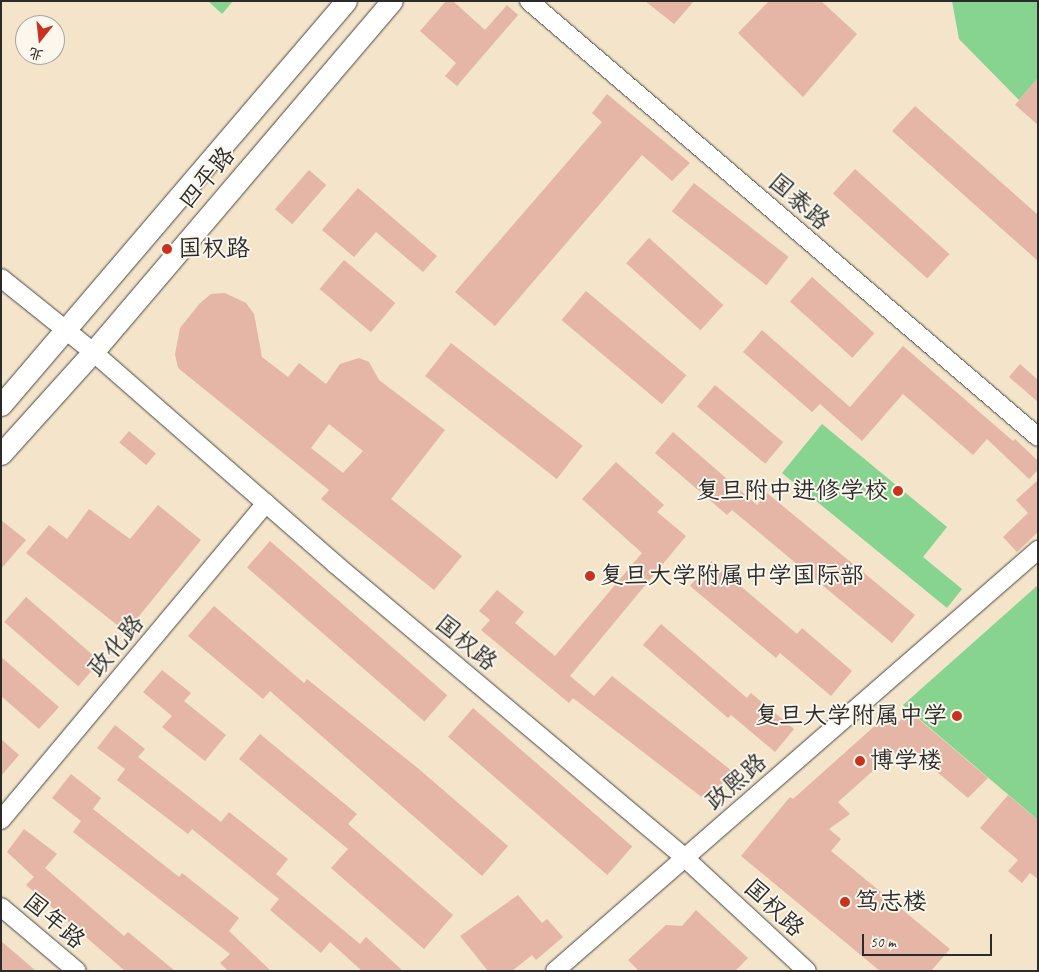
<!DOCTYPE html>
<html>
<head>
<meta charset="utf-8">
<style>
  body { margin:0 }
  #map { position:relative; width:1039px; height:972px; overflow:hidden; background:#f3e4ca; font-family:Caveat,"LXGW WenKai TC",sans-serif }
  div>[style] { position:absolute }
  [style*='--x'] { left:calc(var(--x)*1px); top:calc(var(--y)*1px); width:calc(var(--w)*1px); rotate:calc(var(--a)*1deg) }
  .green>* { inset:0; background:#87d390 }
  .building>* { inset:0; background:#e5b5a6; transform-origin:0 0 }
  .roads { filter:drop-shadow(0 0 1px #494743) drop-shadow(0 0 1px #494743) }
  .minor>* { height:18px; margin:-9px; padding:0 9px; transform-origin:9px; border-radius:9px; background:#fff }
  .major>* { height:21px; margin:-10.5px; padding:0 10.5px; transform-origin:10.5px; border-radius:10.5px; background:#fff }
  .dots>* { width:14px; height:14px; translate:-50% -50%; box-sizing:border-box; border:2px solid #fbf7ec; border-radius:50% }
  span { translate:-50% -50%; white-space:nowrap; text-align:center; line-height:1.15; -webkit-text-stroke:4px #fbf7ec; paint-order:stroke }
  .street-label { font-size:24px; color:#2b2b2b }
  .poi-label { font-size:24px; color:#2b2b2b }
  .left { translate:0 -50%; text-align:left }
  .right { translate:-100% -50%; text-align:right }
  .frame { position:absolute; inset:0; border:2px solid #2b2b2b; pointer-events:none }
  .north { position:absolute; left:15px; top:15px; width:50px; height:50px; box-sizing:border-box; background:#fbf7ec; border:1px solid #a8a59f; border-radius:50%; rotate:196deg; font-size:14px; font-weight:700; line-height:20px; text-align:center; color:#2b2b2b }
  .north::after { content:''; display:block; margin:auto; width:18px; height:22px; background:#c8321e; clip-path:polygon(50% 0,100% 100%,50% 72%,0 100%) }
  .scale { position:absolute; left:862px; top:934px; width:130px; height:22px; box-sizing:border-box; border:2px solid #2b2b2b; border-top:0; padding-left:6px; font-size:15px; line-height:18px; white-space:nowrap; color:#2b2b2b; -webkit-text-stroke:4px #fbf7ec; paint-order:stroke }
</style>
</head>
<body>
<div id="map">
  <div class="green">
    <i style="clip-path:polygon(208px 1px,233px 1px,222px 14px)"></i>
    <i style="clip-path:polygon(952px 1px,1038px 1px,1038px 78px,1019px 100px,959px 39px)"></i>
    <i style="clip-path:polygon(822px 424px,947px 527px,923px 557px,962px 589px,947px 608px,782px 473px)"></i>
    <i style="clip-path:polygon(1038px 585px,1038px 820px,903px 705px)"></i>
  </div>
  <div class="building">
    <i style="clip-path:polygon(446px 1px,453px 1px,485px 30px,507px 5px,518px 15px,457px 86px,445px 76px,456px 63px,420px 31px)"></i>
    <i style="clip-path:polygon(645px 1px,694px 1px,674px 24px)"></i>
    <i style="clip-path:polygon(769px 1px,821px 1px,857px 34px,803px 97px,738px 33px)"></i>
    <i style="clip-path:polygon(1038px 78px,1038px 125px,1015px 105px)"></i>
    <i style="clip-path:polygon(607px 94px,690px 163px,672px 181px,642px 155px,495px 326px,455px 292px,602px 122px,592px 113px)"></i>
    <i style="clip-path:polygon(915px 106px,1038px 215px,1038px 261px,892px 131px)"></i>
    <i style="left:855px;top:169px;width:127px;height:33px;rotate:42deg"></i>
    <i style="left:309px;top:170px;width:23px;height:52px;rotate:41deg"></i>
    <i style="left:694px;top:183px;width:120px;height:36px;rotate:38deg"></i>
    <i style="clip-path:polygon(358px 188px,437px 256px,423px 272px,376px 232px,354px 257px,322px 230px)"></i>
    <i style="left:649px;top:238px;width:100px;height:34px;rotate:42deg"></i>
    <i style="left:344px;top:260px;width:67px;height:38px;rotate:40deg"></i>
    <i style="left:812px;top:277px;width:84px;height:33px;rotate:42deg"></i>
    <i style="left:586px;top:291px;width:131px;height:38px;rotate:40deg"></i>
    <i style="clip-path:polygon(evenodd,225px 293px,246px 303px,254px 314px,262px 357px,288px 377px,299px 363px,326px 384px,340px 364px,359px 358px,369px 362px,379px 380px,445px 430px,391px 499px,462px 556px,434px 590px,321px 499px,329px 490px,178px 368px,175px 354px,180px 328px,200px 303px,211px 294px,225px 293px,329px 424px,363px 451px,343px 473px,311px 448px,329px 424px)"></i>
    <i style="clip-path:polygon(762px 330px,850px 407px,903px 346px,1013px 441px,1015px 439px,1038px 461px,1038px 470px,1029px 479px,987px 439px,973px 455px,903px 394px,862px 441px,820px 404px,812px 412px,743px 352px)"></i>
    <i style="left:451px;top:343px;width:167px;height:42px;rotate:38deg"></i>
    <i style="clip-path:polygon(1020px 364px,1038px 380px,1038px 402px,1009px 377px)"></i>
    <i style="left:715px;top:385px;width:89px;height:28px;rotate:40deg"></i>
    <i style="left:129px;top:431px;width:35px;height:15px;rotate:40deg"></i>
    <i style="clip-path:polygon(673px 432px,757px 505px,767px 493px,915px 615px,892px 643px,732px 510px,727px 515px,655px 453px)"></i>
    <i style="clip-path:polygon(616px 462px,664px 505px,657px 512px,686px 536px,570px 676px,594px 696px,612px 676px,732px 771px,708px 802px,573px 698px,569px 703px,481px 630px,490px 620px,479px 611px,497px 590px,524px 612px,515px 623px,555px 656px,642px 553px,582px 499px)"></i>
    <i style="clip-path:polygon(1038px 480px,1038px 532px,1017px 552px,1003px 537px,1028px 513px,1016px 500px)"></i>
    <i style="clip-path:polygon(158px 505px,201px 540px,126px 632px,26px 553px,49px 525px,67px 539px,89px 509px,130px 539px)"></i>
    <i style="clip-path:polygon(1px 520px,26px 540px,1px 569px)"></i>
    <i style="left:270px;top:541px;width:235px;height:35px;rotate:41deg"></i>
    <i style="clip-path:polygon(711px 561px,797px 634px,802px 628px,852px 671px,831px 696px,780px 653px,776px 658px,690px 586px)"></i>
    <i style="left:26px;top:597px;width:98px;height:33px;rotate:41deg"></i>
    <i style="clip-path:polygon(214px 606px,304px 683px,307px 679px,420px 770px,508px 846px,482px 876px,270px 691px,263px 699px,188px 636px)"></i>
    <i style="clip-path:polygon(661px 624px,747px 698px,751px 693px,794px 729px,775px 752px,731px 715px,728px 718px,643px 645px)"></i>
    <i style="clip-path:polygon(1px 657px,59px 707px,39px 729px,1px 696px)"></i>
    <i style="clip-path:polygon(162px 670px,191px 693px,184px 701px,226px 735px,205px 761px,162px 727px,172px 716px,143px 692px)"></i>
    <i style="left:473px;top:708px;width:211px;height:38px;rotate:41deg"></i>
    <i style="clip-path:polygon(909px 711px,988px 778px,968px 798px,918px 756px,908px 765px,894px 752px,838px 802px,850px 814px,829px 829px,841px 839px,831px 851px,950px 949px,931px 971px,880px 971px,741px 856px,790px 797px,793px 799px,888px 714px,899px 722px)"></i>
    <i style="clip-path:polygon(115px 725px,145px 749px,138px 757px,221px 822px,229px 812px,288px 859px,276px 874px,360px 944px,366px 937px,403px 971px,362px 971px,330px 942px,321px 953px,270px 910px,279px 899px,192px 829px,188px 834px,117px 780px,125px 769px,97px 748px)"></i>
    <i style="clip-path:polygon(260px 734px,357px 814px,348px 824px,453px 915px,424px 949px,331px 868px,348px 849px,239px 759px)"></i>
    <i style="clip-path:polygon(1px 739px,19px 755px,1px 776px)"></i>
    <i style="clip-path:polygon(71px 774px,101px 798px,93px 809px,179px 877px,182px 873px,239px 918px,229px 931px,271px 971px,228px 971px,220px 963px,230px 954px,73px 832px,81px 821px,52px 798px)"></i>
    <i style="clip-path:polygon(1008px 795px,1038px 820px,1038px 879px,1030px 873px,1022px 883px,1008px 871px,1018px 860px,980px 828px)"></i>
    <i style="clip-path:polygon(24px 829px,57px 854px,45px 868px,124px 936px,128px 932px,175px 971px,125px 971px,26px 885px,34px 877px,7px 852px)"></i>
    <i style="clip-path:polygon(518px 895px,542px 923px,547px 919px,563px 937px,536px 960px,532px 955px,512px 971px,488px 971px,460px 936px)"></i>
    <i style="clip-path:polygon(696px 910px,748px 958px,735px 971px,639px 971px,628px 960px,666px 925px,682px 926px)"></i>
    <i style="clip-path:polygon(1px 941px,36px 971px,1px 971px)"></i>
  </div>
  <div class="roads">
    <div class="minor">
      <i style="--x:529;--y:1;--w:670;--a:40.58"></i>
      <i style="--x:1;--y:278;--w:118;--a:38.8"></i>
      <i style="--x:93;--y:352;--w:322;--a:41.2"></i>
      <i style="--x:335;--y:564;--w:457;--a:40"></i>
      <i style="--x:685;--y:858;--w:166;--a:42.8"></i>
      <i style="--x:1;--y:820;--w:413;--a:-50.1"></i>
      <i style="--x:1;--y:907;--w:99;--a:40.1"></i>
      <i style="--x:555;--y:971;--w:641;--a:-41.08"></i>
    </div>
    <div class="major">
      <i style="--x:1;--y:405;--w:531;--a:-49.5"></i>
      <i style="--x:1;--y:454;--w:137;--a:-48"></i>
      <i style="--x:93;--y:352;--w:461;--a:-49.6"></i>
    </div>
  </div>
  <div class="dots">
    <i style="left:167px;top:249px;background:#c8321e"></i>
    <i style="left:898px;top:491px;background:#c8321e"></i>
    <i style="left:590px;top:576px;background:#c8321e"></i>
    <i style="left:957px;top:716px;background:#c8321e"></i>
    <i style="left:860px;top:761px;background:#c8321e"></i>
    <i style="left:845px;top:902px;background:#c8321e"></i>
  </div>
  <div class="street-label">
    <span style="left:207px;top:178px;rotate:-50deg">四平路</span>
    <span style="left:799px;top:202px;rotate:41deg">国泰路</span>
    <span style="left:466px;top:643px;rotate:40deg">国权路</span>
    <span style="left:116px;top:646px;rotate:-50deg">政化路</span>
    <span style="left:736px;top:782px;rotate:-41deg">政熙路</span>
    <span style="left:774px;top:908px;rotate:43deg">国权路</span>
    <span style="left:54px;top:921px;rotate:40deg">国年路</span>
  </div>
  <div class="poi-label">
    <span class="left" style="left:178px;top:249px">国权路</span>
    <span class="right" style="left:888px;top:491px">复旦附中进修学校</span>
    <span class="left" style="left:600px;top:576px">复旦大学附属中学国际部</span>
    <span class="right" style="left:947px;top:716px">复旦大学附属中学</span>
    <span class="left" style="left:870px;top:761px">博学楼</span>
    <span class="left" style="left:855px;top:902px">笃志楼</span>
  </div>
  <div class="frame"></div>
  <div class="north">北</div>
  <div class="scale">50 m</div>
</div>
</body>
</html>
